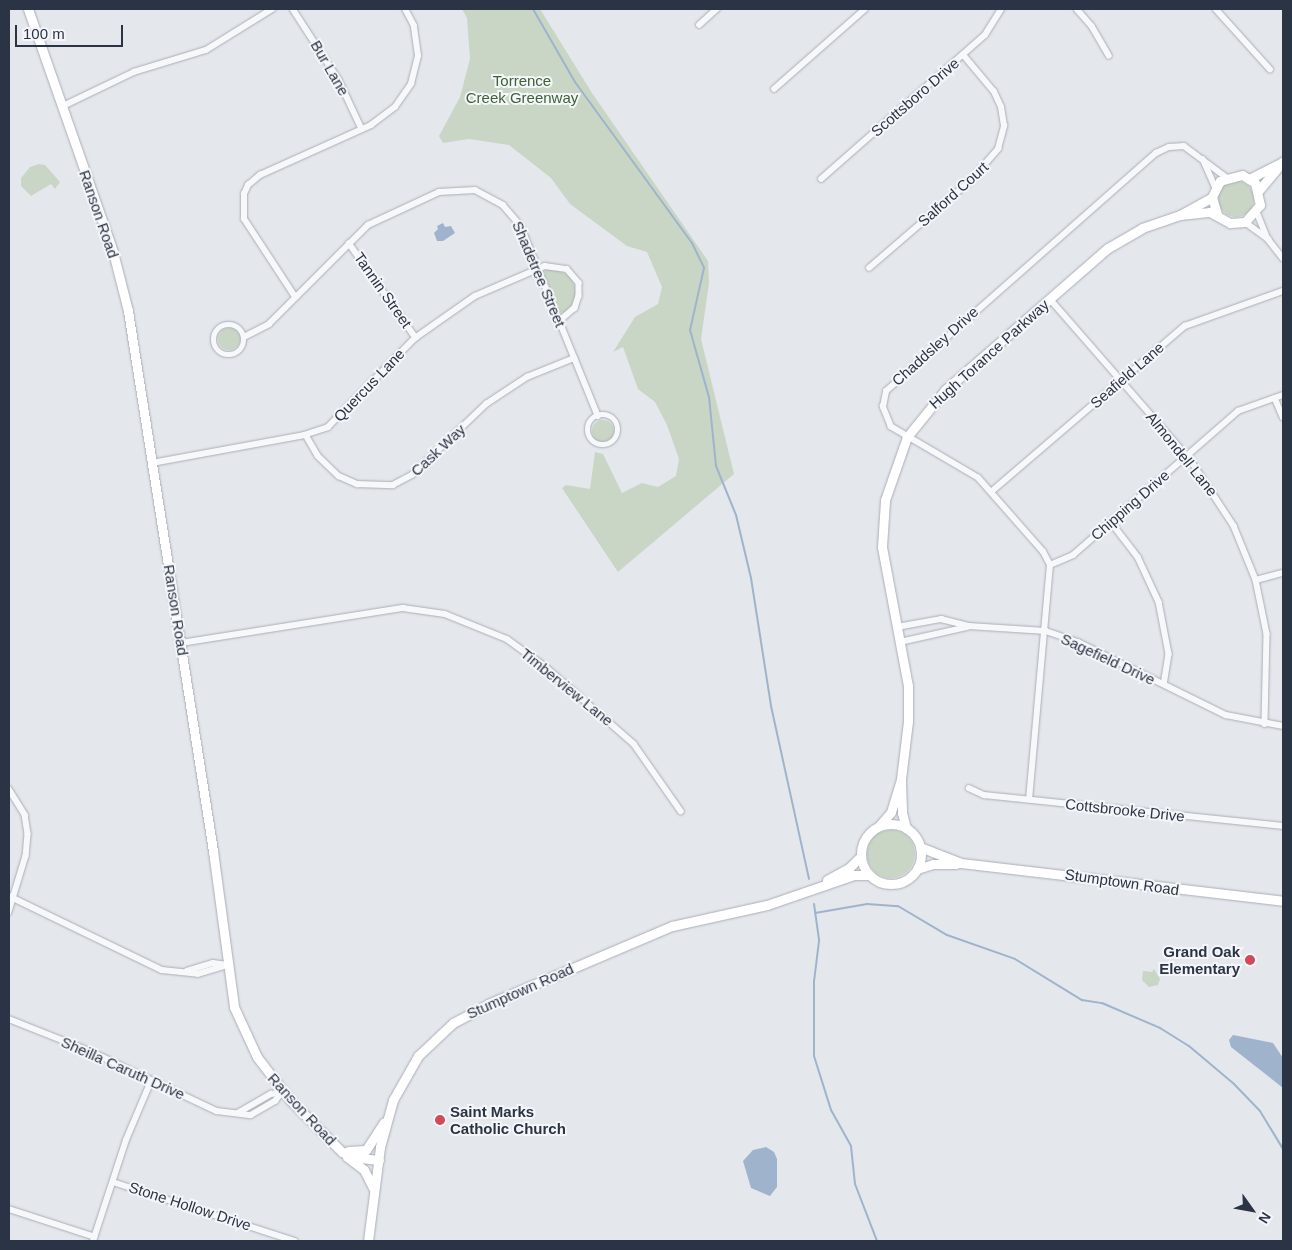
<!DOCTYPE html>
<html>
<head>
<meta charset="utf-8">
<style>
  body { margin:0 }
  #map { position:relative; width:1292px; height:1250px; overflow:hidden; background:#e4e7ec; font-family:Arial,sans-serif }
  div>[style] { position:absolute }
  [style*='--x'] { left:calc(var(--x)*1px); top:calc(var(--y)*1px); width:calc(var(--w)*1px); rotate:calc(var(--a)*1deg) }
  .green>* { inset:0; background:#c9d6c5 }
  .round { border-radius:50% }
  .water>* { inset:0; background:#9fb4cc }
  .stream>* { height:2px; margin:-1px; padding:0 1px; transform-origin:1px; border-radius:1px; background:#9fb4cc }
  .roads { filter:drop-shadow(0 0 1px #a9aeb7) drop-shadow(0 0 1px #a9aeb7) }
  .street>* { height:5.5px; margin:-2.75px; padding:0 2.75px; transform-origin:2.75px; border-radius:2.75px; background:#f7f8fa }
  .street>.ring { margin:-2.75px; padding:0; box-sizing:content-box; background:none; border:5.5px solid #f7f8fa; border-radius:50% }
  .secondary>* { height:9px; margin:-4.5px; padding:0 4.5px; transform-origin:4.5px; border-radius:4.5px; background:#fff }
  .secondary>.ring { margin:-4.5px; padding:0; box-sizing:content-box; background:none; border:9px solid #fff; border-radius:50% }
  .dots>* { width:14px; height:14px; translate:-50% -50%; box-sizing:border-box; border:2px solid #f4f6f9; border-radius:50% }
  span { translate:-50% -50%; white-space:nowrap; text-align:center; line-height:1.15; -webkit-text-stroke:4px #f4f6f9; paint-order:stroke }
  .street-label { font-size:15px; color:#2b3445 }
  .park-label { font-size:15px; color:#3f6138 }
  .poi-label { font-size:15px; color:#2b3445; font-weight:700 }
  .right { translate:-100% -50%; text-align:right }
  .left { translate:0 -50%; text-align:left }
  .frame { position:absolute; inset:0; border:10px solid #2b3445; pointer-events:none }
  .north { position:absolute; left:1227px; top:1185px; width:50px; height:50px; -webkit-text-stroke:4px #f4f6f9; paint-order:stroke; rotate:122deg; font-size:14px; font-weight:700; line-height:20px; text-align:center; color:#2b3445 }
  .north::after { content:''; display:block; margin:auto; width:18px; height:22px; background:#2b3445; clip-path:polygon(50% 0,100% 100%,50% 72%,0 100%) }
  .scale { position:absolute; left:15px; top:25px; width:108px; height:22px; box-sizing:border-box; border:2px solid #2b3445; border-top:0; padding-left:6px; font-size:15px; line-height:18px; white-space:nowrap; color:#2b3445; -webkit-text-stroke:4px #f4f6f9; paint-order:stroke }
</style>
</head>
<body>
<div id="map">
  <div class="green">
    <i style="clip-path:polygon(462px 9px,540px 9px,592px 93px,708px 261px,709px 283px,701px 339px,734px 474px,618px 572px,562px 488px,566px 485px,590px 489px,595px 452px,603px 454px,622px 493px,642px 483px,658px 487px,676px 476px,679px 459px,667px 425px,655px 402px,638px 389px,623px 347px,613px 352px,635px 317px,658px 304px,662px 287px,647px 252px,627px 246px,570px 204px,551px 178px,509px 145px,469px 139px,443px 143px,439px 136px,460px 97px,470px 59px,467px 18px)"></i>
    <i style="clip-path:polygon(39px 164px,45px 165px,60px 182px,55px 189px,51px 184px,31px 196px,21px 186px,21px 178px,30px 167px)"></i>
    <i class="round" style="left:1218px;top:181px;width:36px;height:36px"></i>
    <i style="clip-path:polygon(556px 269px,570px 276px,576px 289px,575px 301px,565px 313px,559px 312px,544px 273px,545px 270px)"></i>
    <i class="round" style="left:218px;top:328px;width:22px;height:22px"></i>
    <i class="round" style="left:592px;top:420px;width:22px;height:22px"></i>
    <i class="round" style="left:867px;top:830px;width:48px;height:48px"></i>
    <i style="clip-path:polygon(1154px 969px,1160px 979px,1158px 985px,1149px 987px,1142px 980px,1143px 971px,1152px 972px)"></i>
  </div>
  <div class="water">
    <i style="clip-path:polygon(443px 223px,445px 227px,451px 226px,455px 233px,443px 241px,437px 241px,434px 233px,438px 229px,437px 226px)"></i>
    <i style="clip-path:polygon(1233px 1035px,1273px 1043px,1283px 1058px,1283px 1088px,1231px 1047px,1229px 1040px)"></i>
    <i style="clip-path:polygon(766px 1147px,774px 1152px,777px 1159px,777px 1187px,770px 1196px,751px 1188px,743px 1161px,753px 1150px)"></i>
  </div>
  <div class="stream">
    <i style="--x:533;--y:9;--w:84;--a:60.1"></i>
    <i style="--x:575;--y:82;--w:199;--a:54"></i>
    <i style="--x:692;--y:243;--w:28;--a:64"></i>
    <i style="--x:704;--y:268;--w:64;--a:102.7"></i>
    <i style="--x:690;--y:330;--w:70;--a:74.2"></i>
    <i style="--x:709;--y:397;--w:69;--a:84.2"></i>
    <i style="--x:716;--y:466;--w:53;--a:67.8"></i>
    <i style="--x:736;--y:515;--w:65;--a:76.6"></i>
    <i style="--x:751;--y:578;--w:130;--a:81.1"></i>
    <i style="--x:771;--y:706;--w:177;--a:77.6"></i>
    <i style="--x:814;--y:904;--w:37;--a:82"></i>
    <i style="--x:819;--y:941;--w:39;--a:97"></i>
    <i style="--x:814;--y:980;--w:76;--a:90"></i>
    <i style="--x:814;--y:1056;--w:57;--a:72.5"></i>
    <i style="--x:831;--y:1110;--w:41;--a:60.9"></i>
    <i style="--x:851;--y:1146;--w:38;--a:84"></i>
    <i style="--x:855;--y:1184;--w:61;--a:68.9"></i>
    <i style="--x:815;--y:913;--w:53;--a:-9.8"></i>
    <i style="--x:867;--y:904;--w:31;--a:4"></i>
    <i style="--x:898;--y:906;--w:57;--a:30.6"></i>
    <i style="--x:947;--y:935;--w:72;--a:19.4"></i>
    <i style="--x:1015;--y:959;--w:79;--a:31.5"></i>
    <i style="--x:1082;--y:1000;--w:20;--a:9"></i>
    <i style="--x:1102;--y:1003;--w:63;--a:23.3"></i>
    <i style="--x:1160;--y:1028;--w:34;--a:32"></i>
    <i style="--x:1189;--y:1046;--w:57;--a:40.1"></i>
    <i style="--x:1233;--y:1083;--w:39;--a:46"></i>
    <i style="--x:1260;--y:1111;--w:44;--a:58.8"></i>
  </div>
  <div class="roads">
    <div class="street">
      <i style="--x:293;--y:9;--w:85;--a:57.1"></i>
      <i style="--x:339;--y:80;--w:54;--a:64.9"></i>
      <i style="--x:1077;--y:9;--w:23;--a:49"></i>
      <i style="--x:1092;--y:26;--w:34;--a:60"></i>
      <i style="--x:1216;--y:9;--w:81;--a:48"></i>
      <i style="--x:699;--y:25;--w:24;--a:-42"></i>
      <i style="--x:774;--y:89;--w:121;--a:-41.3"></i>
      <i style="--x:63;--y:106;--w:79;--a:-25.6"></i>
      <i style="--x:134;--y:72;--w:75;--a:-17"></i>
      <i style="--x:206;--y:50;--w:78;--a:-31.8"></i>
      <i style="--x:1203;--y:159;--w:30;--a:66"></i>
      <i style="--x:821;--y:179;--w:218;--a:-41.3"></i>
      <i style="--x:985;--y:35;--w:31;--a:-58"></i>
      <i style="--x:1257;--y:212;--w:29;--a:68"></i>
      <i style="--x:1268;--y:239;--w:24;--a:52"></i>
      <i style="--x:1245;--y:222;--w:29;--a:36"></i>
      <i style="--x:349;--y:243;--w:116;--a:54.8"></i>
      <i style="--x:869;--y:268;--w:133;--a:-40.7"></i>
      <i style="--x:970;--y:181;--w:43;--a:-48.8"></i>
      <i style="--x:998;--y:149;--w:24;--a:-75"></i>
      <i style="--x:1004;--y:126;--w:19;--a:-99"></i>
      <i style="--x:1001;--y:107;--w:17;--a:-115"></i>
      <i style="--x:994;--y:92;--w:48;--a:-130"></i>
      <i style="--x:295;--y:297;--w:93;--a:-123.2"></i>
      <i style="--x:244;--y:219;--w:25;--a:-90"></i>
      <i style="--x:244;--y:194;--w:10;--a:-66"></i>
      <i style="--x:248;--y:185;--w:16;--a:-40"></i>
      <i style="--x:260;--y:175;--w:122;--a:-24.2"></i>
      <i style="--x:371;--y:125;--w:30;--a:-37"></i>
      <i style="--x:395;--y:107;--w:28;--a:-55"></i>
      <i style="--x:411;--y:84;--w:29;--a:-76"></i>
      <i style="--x:418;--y:56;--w:30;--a:-98"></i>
      <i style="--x:414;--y:26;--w:19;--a:-118"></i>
      <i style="--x:1050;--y:299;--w:216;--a:48.9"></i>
      <i style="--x:1192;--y:462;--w:77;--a:56.7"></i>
      <i style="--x:1234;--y:526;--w:58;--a:67.8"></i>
      <i style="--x:1256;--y:580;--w:55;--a:78.5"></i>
      <i style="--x:1267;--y:634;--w:90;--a:91.3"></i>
      <i class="ring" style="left:214px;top:325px;width:24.5px;height:24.5px"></i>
      <i style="--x:244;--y:337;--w:28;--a:-27"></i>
      <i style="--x:269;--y:324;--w:140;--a:-45"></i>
      <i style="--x:368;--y:225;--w:78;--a:-24.9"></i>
      <i style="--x:439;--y:192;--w:36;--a:-3"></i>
      <i style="--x:475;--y:190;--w:32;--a:28"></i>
      <i style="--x:503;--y:205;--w:28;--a:49"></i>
      <i style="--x:521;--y:226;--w:205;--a:67.9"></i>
      <i style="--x:1275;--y:398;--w:21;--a:67"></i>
      <i class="ring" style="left:588px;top:415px;width:24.5px;height:24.5px"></i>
      <i style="--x:306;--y:435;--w:24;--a:60"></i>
      <i style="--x:318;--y:456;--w:29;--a:44"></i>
      <i style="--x:339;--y:476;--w:20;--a:24"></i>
      <i style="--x:357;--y:484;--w:36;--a:2"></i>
      <i style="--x:393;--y:485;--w:21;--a:-28"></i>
      <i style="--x:412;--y:475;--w:103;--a:-43.8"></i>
      <i style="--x:486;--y:404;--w:49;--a:-33.4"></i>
      <i style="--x:527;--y:377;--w:51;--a:-22"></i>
      <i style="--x:152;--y:463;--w:155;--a:-10.4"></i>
      <i style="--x:304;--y:435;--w:25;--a:-18"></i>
      <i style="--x:328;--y:427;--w:124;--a:-45.7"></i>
      <i style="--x:415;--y:338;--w:73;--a:-35"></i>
      <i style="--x:475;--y:296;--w:76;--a:-23.2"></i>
      <i style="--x:545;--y:266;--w:22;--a:8"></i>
      <i style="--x:567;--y:269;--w:18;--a:49"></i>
      <i style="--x:579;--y:283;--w:13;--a:90"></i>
      <i style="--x:579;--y:296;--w:13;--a:108"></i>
      <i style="--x:575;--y:308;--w:20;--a:139"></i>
      <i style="--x:991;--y:492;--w:255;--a:-40.6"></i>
      <i style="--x:1185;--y:326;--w:104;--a:-19.7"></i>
      <i style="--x:1111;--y:522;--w:44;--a:52.4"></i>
      <i style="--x:1138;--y:557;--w:50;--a:65"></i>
      <i style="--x:1159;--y:602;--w:53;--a:79.1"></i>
      <i style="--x:1169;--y:654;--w:30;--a:99"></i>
      <i style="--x:1050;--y:565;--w:25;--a:-23"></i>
      <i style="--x:1073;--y:555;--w:219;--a:-41.1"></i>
      <i style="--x:1238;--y:411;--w:48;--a:-19.6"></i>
      <i style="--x:1256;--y:580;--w:28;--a:-15"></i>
      <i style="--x:897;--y:627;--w:45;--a:-10.3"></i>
      <i style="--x:941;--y:619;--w:29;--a:14"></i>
      <i style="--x:969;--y:626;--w:77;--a:3.7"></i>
      <i style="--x:1046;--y:631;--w:34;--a:19"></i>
      <i style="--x:1078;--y:642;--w:165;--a:26.3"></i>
      <i style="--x:1226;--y:715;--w:58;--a:10.9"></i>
      <i style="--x:900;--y:642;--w:69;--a:-12.6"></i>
      <i style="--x:181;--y:643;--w:225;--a:-9"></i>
      <i style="--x:403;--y:608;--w:42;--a:8.1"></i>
      <i style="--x:445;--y:614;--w:67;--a:22"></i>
      <i style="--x:507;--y:639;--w:48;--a:35.7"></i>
      <i style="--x:546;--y:667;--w:117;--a:41.2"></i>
      <i style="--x:634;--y:744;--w:82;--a:55"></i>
      <i style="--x:969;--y:788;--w:17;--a:25"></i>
      <i style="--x:984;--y:795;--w:301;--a:5.9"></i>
      <i style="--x:9;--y:789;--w:31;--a:58"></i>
      <i style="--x:25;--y:815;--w:19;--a:81"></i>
      <i style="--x:28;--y:834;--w:22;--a:95"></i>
      <i style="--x:26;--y:856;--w:59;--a:106.9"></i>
      <i style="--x:1029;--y:800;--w:236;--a:-84.9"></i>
      <i style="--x:1050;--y:565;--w:15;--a:-118"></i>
      <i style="--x:1043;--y:552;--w:98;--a:-131.3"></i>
      <i style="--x:978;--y:478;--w:101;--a:-149.6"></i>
      <i style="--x:891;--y:427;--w:22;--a:-112"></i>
      <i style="--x:883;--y:407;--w:16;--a:-79"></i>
      <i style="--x:886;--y:391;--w:360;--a:-41.4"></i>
      <i style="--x:1156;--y:153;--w:14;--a:-25"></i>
      <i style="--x:1169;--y:147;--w:15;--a:-4"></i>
      <i style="--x:1184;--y:146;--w:52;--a:36.4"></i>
      <i style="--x:9;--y:896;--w:170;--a:25.8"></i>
      <i style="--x:162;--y:970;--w:36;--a:6"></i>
      <i style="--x:198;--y:974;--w:30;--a:-17"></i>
      <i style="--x:187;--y:971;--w:27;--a:-17"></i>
      <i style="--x:213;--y:963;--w:14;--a:8"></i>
      <i style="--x:9;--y:1019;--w:89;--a:21.7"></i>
      <i style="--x:92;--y:1052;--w:138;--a:25.3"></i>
      <i style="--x:217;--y:1111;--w:34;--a:7"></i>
      <i style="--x:251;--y:1115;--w:28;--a:-30"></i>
      <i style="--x:275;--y:1101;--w:11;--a:-52"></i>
      <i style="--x:238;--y:1113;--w:38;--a:-30"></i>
      <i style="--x:271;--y:1094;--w:11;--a:-10"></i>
      <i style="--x:113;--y:1182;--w:191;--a:18"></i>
      <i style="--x:9;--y:1209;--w:90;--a:18"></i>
      <i style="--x:93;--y:1241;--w:106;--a:-71.9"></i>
      <i style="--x:126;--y:1140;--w:64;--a:-67"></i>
    </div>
    <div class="secondary">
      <i style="--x:28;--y:9;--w:257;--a:70.7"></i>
      <i style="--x:113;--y:252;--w:61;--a:75.7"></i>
      <i style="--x:128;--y:311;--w:547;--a:81.05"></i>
      <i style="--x:213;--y:851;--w:157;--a:82.3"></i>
      <i style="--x:234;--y:1007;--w:55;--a:65.3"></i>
      <i style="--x:257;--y:1057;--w:54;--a:52.5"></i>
      <i style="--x:290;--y:1100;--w:74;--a:45"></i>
      <i style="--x:342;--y:1152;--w:19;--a:18"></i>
      <i style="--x:360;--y:1158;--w:19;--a:6"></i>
      <i style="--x:1249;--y:179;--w:36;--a:-27"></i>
      <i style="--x:1259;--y:190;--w:38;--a:-50"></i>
      <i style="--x:1180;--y:215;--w:30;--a:-6"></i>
      <i style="--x:1210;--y:212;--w:23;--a:29"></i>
      <i style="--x:1230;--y:223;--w:15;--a:-4"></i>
      <i style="--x:1245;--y:222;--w:23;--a:-49"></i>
      <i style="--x:1260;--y:205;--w:23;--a:-103"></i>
      <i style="--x:1255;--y:183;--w:15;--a:-148"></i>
      <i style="--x:1242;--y:175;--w:23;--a:165"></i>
      <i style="--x:1220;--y:181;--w:18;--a:117"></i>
      <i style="--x:1212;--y:197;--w:18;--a:74"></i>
      <i style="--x:901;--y:782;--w:31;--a:88"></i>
      <i style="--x:902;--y:813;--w:16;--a:75"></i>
      <i class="ring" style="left:861px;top:824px;width:51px;height:51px"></i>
      <i style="--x:879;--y:826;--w:18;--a:-49"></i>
      <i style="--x:891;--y:812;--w:34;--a:-73"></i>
      <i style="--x:901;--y:779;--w:58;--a:-83.1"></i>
      <i style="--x:908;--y:721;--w:35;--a:-90"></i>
      <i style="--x:908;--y:686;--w:141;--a:-100.6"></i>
      <i style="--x:882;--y:547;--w:47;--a:-86.3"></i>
      <i style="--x:885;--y:500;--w:67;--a:-70.8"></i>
      <i style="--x:907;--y:437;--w:60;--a:-51"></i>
      <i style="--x:945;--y:390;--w:216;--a:-41.1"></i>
      <i style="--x:1108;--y:248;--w:39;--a:-30"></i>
      <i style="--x:1142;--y:228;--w:40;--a:-18.9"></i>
      <i style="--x:1180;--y:215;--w:37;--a:-29"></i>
      <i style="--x:920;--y:847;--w:44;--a:21.3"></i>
      <i style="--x:961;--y:863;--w:324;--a:6.7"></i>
      <i style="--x:917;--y:869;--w:17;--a:-17"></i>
      <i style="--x:933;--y:864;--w:23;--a:0"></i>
      <i style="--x:827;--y:880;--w:26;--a:-29"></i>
      <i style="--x:850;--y:867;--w:16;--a:-45"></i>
      <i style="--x:348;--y:1151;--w:18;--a:-3"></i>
      <i style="--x:366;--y:1150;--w:33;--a:-57"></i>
      <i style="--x:347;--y:1157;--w:21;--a:37"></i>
      <i style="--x:364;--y:1170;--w:20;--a:63"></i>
      <i style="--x:368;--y:1241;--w:95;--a:-82.7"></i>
      <i style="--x:380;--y:1147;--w:49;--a:-74.5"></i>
      <i style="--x:393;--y:1100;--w:51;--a:-60.4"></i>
      <i style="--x:418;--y:1056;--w:48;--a:-43.3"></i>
      <i style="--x:453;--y:1023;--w:40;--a:-28"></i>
      <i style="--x:488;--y:1004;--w:200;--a:-23"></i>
      <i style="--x:672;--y:926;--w:97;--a:-12.5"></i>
      <i style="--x:767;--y:905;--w:92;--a:-19"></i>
      <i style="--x:854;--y:875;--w:15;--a:0"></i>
    </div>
  </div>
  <div class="dots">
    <i style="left:1250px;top:960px;background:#d1495b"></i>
    <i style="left:440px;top:1120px;background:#d1495b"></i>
  </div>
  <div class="street-label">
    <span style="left:330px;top:68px;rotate:60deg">Bur Lane</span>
    <span style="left:915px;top:97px;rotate:-41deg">Scottsboro Drive</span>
    <span style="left:953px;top:194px;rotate:-42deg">Salford Court</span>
    <span style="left:99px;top:214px;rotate:71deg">Ranson Road</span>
    <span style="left:539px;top:274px;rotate:67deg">Shadetree Street</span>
    <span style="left:383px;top:290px;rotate:55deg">Tannin Street</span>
    <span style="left:935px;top:346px;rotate:-42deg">Chaddsley Drive</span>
    <span style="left:989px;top:354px;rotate:-42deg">Hugh Torance Parkway</span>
    <span style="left:1127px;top:375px;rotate:-41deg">Seafield Lane</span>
    <span style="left:369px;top:385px;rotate:-46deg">Quercus Lane</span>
    <span style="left:438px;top:450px;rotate:-43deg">Cask Way</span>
    <span style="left:1182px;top:454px;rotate:51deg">Almondell Lane</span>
    <span style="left:1130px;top:505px;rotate:-41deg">Chipping Drive</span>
    <span style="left:176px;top:610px;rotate:81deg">Ranson Road</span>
    <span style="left:1108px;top:659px;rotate:25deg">Sagefield Drive</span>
    <span style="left:567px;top:687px;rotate:39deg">Timberview Lane</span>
    <span style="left:1125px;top:810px;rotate:6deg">Cottsbrooke Drive</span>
    <span style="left:1122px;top:882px;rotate:8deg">Stumptown Road</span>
    <span style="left:520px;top:991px;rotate:-24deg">Stumptown Road</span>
    <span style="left:123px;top:1068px;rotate:24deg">Sheilla Caruth Drive</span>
    <span style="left:302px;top:1109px;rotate:47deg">Ranson Road</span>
    <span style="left:190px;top:1206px;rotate:18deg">Stone Hollow Drive</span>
  </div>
  <div class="park-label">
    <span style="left:522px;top:89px">Torrence<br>Creek Greenway</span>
  </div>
  <div class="poi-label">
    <span class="right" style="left:1240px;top:960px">Grand Oak<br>Elementary</span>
    <span class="left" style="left:450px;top:1120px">Saint Marks<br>Catholic Church</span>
  </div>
  <div class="frame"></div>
  <div class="north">N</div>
  <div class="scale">100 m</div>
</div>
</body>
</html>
